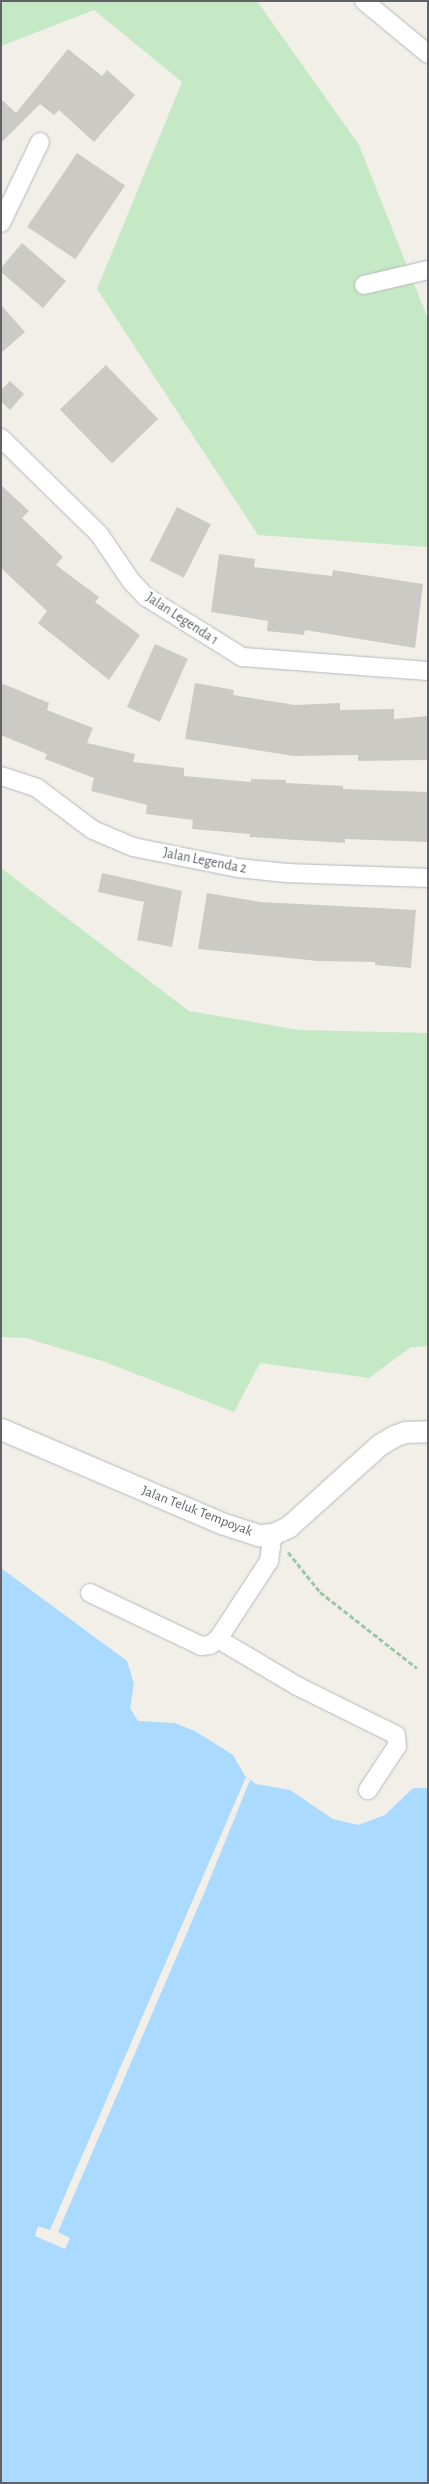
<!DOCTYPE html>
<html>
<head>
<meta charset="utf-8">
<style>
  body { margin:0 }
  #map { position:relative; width:429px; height:2484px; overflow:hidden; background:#f1efe8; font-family:"Alegreya Sans",sans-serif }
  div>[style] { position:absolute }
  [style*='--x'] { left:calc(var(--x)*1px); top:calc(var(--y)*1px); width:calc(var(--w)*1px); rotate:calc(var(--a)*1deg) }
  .green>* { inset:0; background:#c5e8c5 }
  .water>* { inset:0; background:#aadaff }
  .pier>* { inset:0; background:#f1efe8 }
  .building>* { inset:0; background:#cccac5; transform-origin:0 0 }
  .path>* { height:3px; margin-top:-1.5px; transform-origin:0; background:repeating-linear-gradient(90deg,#9cc7a9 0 5px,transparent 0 7.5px) }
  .roads { filter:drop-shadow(0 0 1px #b5b8bc) drop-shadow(0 0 1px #b5b8bc) }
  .minor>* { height:18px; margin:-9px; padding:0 9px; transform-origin:9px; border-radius:9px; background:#fff }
  .tertiary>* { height:21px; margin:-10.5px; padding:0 10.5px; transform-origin:10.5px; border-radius:10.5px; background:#fff }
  span { translate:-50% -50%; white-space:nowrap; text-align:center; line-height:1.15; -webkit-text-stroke:5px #fff; paint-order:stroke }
  .street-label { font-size:14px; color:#5f6368 }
  .frame { position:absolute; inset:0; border:2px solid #5f6368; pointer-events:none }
</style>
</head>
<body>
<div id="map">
  <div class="green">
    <i style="clip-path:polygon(1px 1px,257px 1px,359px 145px,428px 319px,428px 547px,258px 535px,97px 289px,182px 82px,94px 10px,1px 46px)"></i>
    <i style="clip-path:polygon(1px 868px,189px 1011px,299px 1030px,428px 1033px,428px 1346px,411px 1347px,369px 1378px,260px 1363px,234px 1412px,105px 1362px,26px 1338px,1px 1337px)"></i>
  </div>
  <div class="water">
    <i style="clip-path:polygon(1px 1568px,127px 1661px,134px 1684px,130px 1708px,138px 1721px,175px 1723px,195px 1731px,233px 1755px,245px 1776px,256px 1784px,290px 1790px,333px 1819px,358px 1825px,385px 1815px,413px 1788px,428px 1788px,428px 2483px,1px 2483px)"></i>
  </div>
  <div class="pier">
    <i style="clip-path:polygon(246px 1777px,250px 1780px,205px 1891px,58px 2232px,70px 2238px,65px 2249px,35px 2236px,38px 2226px,50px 2230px)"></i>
  </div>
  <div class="building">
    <i style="clip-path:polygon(68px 49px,102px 76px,107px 70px,135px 95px,94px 142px,59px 110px,54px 115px,40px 104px,1px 143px,1px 99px,16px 113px)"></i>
    <i style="left:77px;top:153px;width:58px;height:89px;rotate:34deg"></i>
    <i style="clip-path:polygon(22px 243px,66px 281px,43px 308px,1px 272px,1px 268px)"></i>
    <i style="clip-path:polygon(1px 305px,25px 332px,1px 353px)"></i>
    <i style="left:106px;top:365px;width:75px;height:64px;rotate:46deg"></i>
    <i style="clip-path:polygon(10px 381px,24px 394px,10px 410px,1px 401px,1px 390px)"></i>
    <i style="clip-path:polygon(1px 485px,29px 511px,22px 518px,63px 557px,56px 565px,99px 597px,95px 602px,140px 635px,109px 680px,38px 623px,47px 611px,1px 568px)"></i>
    <i style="left:177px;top:507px;width:38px;height:60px;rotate:27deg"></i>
    <i style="clip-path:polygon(219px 554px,255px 559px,254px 567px,332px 576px,333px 570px,423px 584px,415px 648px,305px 630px,304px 635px,267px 631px,268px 621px,211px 612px)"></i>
    <i style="left:155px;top:644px;width:36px;height:69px;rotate:24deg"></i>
    <i style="clip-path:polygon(1px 683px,49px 703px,47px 710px,93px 728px,87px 743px,135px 754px,133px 762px,184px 768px,184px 776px,251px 782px,251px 779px,286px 780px,286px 783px,343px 786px,343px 789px,428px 792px,428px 842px,345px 839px,345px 843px,249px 837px,250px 834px,192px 829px,193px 820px,146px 814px,147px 805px,91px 791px,94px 778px,45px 759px,47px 754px,1px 735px)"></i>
    <i style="clip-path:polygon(195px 683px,234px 690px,233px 695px,295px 705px,340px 703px,340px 710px,394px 709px,394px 719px,428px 716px,428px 760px,358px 761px,358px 755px,294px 756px,185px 739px)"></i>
    <i style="clip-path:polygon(102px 873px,182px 891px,172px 947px,137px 940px,144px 902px,98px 892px)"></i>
    <i style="clip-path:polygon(207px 893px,260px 902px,416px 910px,411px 968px,375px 965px,375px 962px,318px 961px,198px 949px)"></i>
  </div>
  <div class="path">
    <i style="--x:288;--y:1552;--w:51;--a:51.3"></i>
    <i style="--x:320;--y:1592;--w:123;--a:38.1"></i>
  </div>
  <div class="roads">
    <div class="minor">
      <i style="--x:364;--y:1;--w:83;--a:39.6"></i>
      <i style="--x:1;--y:223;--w:90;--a:-64.3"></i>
      <i style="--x:364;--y:285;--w:66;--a:-13.2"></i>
      <i style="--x:1;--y:438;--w:137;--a:44.4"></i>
      <i style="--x:99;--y:534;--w:57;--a:55.8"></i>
      <i style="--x:131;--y:581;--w:22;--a:47"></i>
      <i style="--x:146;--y:597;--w:113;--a:32"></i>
      <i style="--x:242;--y:657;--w:187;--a:4.3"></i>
      <i style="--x:1;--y:776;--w:38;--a:18"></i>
      <i style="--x:37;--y:788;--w:70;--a:36.9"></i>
      <i style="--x:93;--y:830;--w:43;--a:23"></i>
      <i style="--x:133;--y:847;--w:107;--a:11.3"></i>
      <i style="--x:238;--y:868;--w:49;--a:5.8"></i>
      <i style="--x:287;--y:873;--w:141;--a:2"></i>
      <i style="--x:90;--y:1593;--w:123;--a:25.5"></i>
      <i style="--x:201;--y:1646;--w:9;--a:-6"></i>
      <i style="--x:210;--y:1645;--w:10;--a:-37"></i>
      <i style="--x:218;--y:1639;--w:93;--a:-56.8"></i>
      <i style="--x:269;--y:1561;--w:27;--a:-82"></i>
      <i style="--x:218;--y:1639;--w:92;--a:30.7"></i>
      <i style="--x:297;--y:1686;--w:110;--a:26.3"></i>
      <i style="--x:396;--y:1735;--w:11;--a:85"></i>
      <i style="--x:397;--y:1746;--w:53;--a:123.4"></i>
    </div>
    <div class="tertiary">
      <i style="--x:1;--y:1429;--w:239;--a:23.1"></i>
      <i style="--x:221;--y:1523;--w:40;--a:18"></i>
      <i style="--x:259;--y:1535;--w:14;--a:-4"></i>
      <i style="--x:273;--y:1534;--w:17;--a:-25"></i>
      <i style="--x:288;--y:1527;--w:122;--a:-42"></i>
      <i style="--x:379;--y:1445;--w:17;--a:-31"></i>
      <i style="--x:394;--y:1436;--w:12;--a:-20"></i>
      <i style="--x:405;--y:1432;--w:23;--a:-2"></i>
    </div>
  </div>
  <div class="street-label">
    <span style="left:182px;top:619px;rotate:33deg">Jalan Legenda 1</span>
    <span style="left:205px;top:861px;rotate:11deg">Jalan Legenda 2</span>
    <span style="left:197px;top:1511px;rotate:21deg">Jalan Teluk Tempoyak</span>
  </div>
  <div class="frame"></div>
</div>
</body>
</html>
